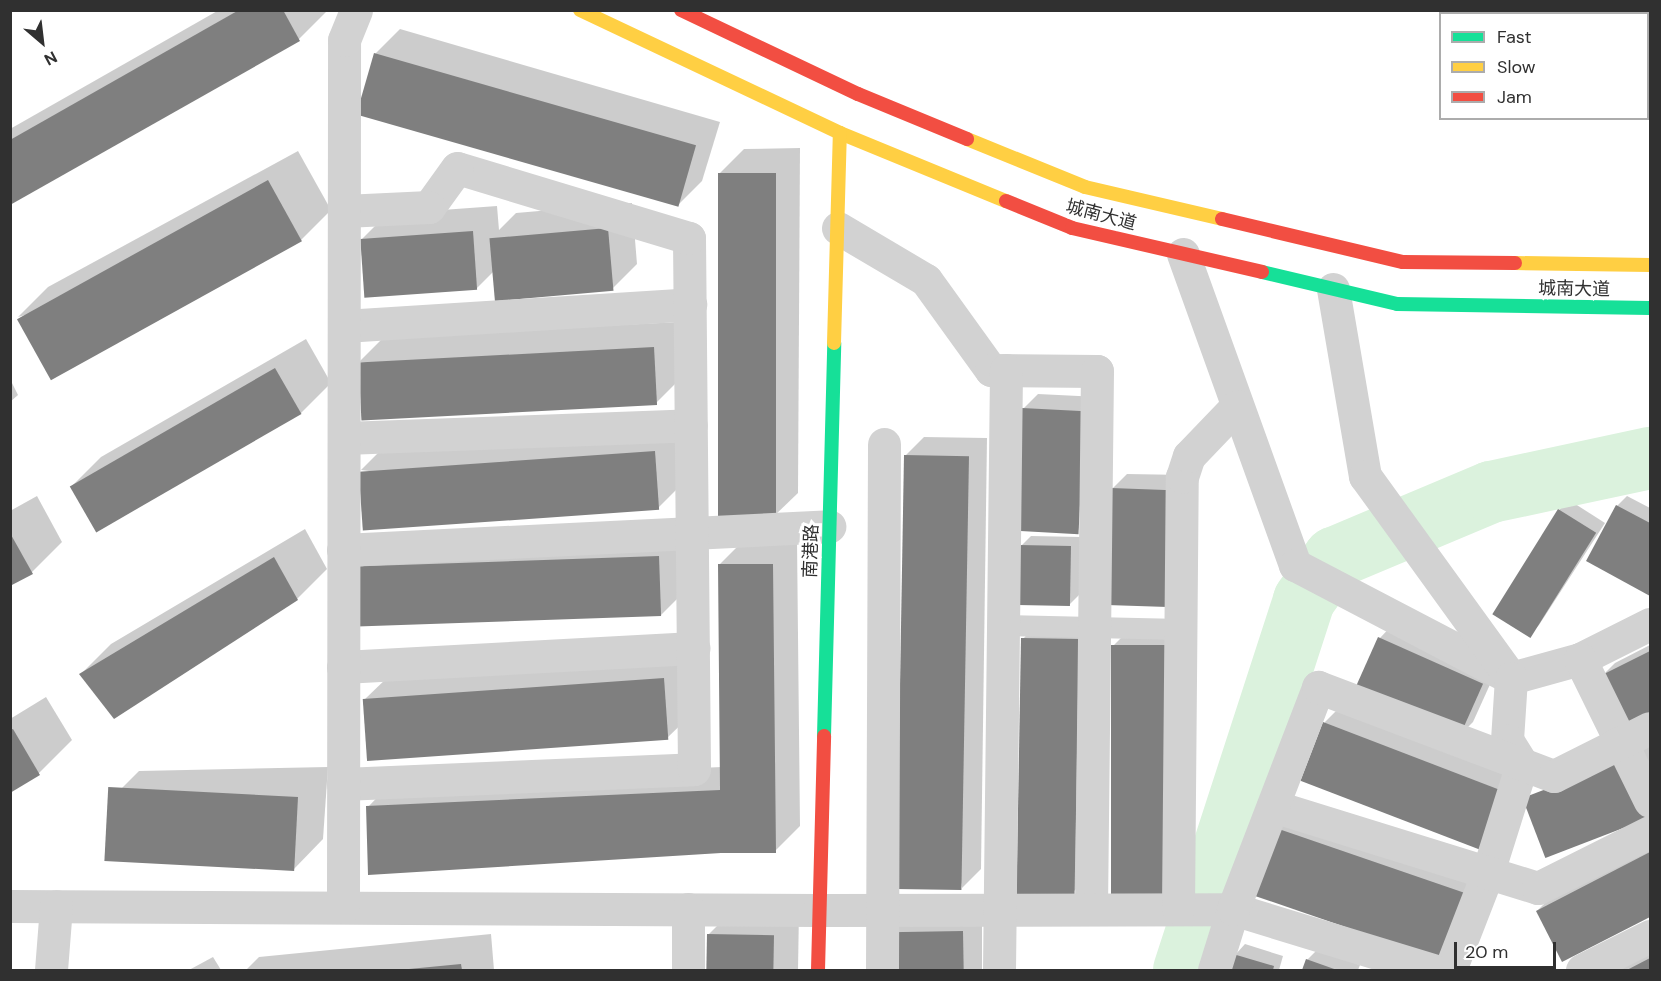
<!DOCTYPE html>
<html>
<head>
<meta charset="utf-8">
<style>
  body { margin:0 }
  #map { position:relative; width:1661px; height:981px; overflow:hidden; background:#fff; font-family:"DM Sans","Noto Sans SC",sans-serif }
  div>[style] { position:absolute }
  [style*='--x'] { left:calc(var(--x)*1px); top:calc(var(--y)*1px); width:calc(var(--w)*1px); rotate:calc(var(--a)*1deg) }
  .shadow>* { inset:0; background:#0003 }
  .river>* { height:62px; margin:-31px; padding:0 31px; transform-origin:31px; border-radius:31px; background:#dbf2dd }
  .building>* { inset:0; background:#7f7f7f; transform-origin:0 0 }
  .lane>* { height:21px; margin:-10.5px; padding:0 10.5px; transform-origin:10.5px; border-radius:10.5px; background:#d2d2d2 }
  .street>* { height:33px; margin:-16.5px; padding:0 16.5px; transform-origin:16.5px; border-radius:16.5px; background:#d2d2d2 }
  .fast>* { height:14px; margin:-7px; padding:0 7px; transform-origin:7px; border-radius:7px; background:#16e098 }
  .slow>* { height:14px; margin:-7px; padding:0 7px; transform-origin:7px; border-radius:7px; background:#ffcf43 }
  .jam>* { height:14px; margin:-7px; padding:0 7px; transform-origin:7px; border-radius:7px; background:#f24e42 }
  span { translate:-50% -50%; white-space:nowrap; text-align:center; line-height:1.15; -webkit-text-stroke:6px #fff; paint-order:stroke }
  .street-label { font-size:18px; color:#303030 }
  .frame { position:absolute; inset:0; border:12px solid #303030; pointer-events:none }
  .legend { position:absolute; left:1439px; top:12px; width:210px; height:108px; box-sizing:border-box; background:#fff; border:2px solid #acacac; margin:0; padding:8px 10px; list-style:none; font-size:18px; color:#303030 }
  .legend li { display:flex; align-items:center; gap:12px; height:30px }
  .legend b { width:30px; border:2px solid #acacac }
  .north { position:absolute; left:12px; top:12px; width:60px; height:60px; -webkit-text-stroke:4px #fff; paint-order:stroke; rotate:152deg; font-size:16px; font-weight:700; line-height:24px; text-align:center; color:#303030 }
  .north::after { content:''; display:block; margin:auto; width:21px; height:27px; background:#303030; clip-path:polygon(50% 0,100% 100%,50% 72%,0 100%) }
  .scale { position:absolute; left:1454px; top:942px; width:102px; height:27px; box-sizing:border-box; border:3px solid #303030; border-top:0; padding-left:8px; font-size:18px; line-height:21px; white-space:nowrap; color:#303030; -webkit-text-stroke:4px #fff; paint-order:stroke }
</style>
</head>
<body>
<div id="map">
  <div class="shadow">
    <i style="clip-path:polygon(219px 10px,328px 10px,299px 39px,10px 203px,10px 129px)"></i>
    <i style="clip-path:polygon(400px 29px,720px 122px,702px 181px,677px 206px,375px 54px)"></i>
    <i style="clip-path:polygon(800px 148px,798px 493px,772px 518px,719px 174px,744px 149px)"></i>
    <i style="clip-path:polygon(298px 151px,331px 210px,301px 240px,18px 317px,48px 287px)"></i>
    <i style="clip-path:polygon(632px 203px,637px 264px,612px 289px,493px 272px,476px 289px,362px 239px,387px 214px,497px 206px,499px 230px,516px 213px)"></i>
    <i style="clip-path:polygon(679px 322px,681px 378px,656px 403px,359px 362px,384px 337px)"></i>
    <i style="clip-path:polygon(306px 339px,331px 383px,301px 413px,71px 487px,101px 457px)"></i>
    <i style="clip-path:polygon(10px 379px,18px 395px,10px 402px)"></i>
    <i style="clip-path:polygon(1038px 394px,1099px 397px,1093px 517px,1023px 409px)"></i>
    <i style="clip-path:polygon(680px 426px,683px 483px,658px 508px,361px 470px,386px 445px)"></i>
    <i style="clip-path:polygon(924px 437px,987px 438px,981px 869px,962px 888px,905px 456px)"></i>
    <i style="clip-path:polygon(1127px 474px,1186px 475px,1168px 605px,1112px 489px)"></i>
    <i style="clip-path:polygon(37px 496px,62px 542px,32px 572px,10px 584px,10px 511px)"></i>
    <i style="clip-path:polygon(1627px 496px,1650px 508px,1650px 594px,1588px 560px,1617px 506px)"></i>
    <i style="clip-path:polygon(1569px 500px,1605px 523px,1539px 625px,1529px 635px,1559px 510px)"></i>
    <i style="clip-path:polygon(305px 529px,327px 569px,297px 599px,81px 674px,111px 644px)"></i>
    <i style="clip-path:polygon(683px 532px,686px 590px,661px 615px,357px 573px,382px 547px)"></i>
    <i style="clip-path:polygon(1031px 536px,1081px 537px,1079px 595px,1069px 605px,1021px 546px)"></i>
    <i style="clip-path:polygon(745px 539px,797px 539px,800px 826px,775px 851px,368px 807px,393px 781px,722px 767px,719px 565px)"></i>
    <i style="clip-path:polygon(1394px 623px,1497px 669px,1473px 722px,1459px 736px,1380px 638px)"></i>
    <i style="clip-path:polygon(1037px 624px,1093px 625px,1086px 879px,1071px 894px,1023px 639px)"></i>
    <i style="clip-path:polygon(1128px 631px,1183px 631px,1183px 883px,1113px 646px)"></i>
    <i style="clip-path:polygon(1650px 645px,1650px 711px,1624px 725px,1600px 678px,1615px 663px)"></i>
    <i style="clip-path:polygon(689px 654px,693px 713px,667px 738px,364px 700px,390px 675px)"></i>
    <i style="clip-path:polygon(46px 697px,72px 740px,39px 773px,10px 791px,10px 719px)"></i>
    <i style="clip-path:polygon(1339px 708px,1520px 776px,1498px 833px,1303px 780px,1325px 722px)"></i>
    <i style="clip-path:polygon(1647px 740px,1650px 748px,1650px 817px,1529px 809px,1548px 790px)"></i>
    <i style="clip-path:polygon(328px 767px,323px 839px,293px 870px,109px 801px,139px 771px)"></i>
    <i style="clip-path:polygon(1286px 812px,1483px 878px,1461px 943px,1249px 892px)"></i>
    <i style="clip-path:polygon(1650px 846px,1650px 915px,1562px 960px,1537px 911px,1552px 896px)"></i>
    <i style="clip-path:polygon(734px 909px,799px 910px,798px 970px,708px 970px,708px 935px)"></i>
    <i style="clip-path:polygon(982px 913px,982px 970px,891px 970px,890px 933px,909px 914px)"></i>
    <i style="clip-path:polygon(491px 934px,494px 970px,246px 970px,259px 957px)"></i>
    <i style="clip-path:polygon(1245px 944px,1283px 956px,1279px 970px,1230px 970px,1235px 955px)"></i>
    <i style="clip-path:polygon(1317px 950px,1360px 965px,1358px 970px,1303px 970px,1307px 960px)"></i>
    <i style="clip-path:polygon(1650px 950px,1650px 970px,1612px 970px)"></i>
    <i style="clip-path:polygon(213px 957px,221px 970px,189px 970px)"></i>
  </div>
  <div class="river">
    <i style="--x:1184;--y:970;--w:389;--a:-72"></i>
    <i style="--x:1304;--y:600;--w:52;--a:-54.5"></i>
    <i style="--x:1334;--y:558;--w:170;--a:-22.8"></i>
    <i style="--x:1491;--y:492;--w:163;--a:-12.1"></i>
  </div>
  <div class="building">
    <i style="clip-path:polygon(239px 10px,283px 10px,300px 41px,10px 205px,10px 140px)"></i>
    <i style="left:374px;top:53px;width:335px;height:64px;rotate:16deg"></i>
    <i style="left:718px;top:173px;width:58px;height:347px"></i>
    <i style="left:268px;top:180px;width:70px;height:287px;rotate:61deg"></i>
    <i style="left:608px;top:228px;width:63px;height:119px;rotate:85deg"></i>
    <i style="left:473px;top:231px;width:59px;height:113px;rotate:86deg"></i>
    <i style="left:654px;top:347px;width:58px;height:296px;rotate:87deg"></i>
    <i style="left:275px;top:368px;width:53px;height:237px;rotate:60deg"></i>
    <i style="left:1022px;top:408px;width:63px;height:123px;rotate:3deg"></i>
    <i style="left:655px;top:451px;width:59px;height:297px;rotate:86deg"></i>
    <i style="left:904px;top:455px;width:65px;height:434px;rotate:1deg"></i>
    <i style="left:1111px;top:488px;width:61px;height:117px;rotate:2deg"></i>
    <i style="clip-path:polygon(1616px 505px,1650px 523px,1650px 596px,1586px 561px)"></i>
    <i style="left:1558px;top:509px;width:45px;height:124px;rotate:32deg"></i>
    <i style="clip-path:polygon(10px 533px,33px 574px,10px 586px)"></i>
    <i style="left:1019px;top:545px;width:52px;height:60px;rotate:1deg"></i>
    <i style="left:659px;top:556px;width:60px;height:304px;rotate:88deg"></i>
    <i style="clip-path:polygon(274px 557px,298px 600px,114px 719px,79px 674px)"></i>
    <i style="clip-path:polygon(718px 564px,773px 564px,776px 853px,721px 853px,368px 875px,366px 806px,720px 790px)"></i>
    <i style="left:1378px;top:637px;width:115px;height:60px;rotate:24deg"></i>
    <i style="left:1021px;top:638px;width:58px;height:256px;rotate:1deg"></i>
    <i style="left:1111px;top:645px;width:58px;height:255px"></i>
    <i style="clip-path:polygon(1650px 651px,1650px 713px,1623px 727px,1598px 677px)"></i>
    <i style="left:664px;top:678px;width:62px;height:302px;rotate:86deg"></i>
    <i style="left:1323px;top:722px;width:196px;height:63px;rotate:21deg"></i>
    <i style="clip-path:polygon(13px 729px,40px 775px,10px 793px,10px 730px)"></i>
    <i style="left:1627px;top:758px;width:64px;height:112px;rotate:69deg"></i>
    <i style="left:298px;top:797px;width:74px;height:190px;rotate:93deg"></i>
    <i style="left:1270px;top:826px;width:210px;height:71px;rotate:19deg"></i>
    <i style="clip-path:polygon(1650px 852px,1650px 917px,1562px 962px,1536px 911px)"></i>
    <i style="left:963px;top:931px;width:39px;height:74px;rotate:89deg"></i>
    <i style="left:707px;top:934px;width:67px;height:36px;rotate:1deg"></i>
    <i style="clip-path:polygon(1233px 954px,1274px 966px,1273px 970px,1228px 970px)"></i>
    <i style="clip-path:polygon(1650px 958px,1650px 970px,1627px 970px)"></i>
    <i style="clip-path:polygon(1306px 959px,1337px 970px,1302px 970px)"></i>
    <i style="clip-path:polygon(461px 964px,462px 970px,409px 970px,409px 969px)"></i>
  </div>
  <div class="lane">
    <i style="--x:1003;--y:625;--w:178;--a:1.3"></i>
  </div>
  <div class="street">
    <i style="--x:838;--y:228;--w:102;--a:30.6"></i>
    <i style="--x:926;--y:280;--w:111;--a:54.2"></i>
    <i style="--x:991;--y:370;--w:106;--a:0.5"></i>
    <i style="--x:1097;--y:371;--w:538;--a:90.64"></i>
    <i style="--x:1183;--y:254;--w:331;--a:70.2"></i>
    <i style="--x:1295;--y:565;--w:244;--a:27.6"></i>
    <i style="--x:1511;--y:678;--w:72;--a:-15.4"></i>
    <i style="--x:1580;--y:659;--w:78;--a:-26.6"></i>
    <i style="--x:1333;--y:289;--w:190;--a:80.3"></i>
    <i style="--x:1365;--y:476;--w:249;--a:54.1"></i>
    <i style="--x:1511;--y:678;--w:62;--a:93.7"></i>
    <i style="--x:1507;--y:740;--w:28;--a:58"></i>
    <i style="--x:1522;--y:764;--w:113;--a:107.5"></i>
    <i style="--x:1488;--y:872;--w:105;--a:111.2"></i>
    <i style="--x:344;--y:326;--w:347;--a:-3.6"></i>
    <i style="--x:344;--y:438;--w:347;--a:-2.1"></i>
    <i style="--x:343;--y:550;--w:487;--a:-2.8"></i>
    <i style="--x:1580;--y:659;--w:158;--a:63.8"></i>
    <i style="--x:343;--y:667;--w:351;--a:-3.1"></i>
    <i style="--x:343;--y:784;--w:351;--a:-2.4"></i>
    <i style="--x:694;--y:769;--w:531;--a:-90.54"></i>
    <i style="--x:689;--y:238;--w:242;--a:-163.2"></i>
    <i style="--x:457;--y:168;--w:48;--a:125.7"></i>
    <i style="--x:429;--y:207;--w:85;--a:177.3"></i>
    <i style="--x:1273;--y:806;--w:277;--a:17.2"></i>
    <i style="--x:1538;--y:888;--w:125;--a:-26.6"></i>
    <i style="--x:10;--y:906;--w:809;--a:0.28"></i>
    <i style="--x:819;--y:910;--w:414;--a:-0.1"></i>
    <i style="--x:1233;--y:909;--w:209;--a:17"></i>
    <i style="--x:343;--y:907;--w:867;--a:-89.93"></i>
    <i style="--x:344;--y:40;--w:32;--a:-68"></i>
    <i style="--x:1178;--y:908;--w:431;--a:-89.5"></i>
    <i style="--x:1182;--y:477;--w:22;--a:-72"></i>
    <i style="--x:1189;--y:456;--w:69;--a:-46.2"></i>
    <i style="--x:51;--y:970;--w:64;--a:-85.5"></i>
    <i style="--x:688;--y:970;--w:61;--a:-90"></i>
    <i style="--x:882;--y:970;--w:526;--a:-89.78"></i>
    <i style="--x:999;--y:970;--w:600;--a:-89.33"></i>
    <i style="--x:1214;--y:970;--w:64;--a:-72.7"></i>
    <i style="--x:1233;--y:909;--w:238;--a:-69"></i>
    <i style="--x:1318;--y:687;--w:252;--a:20.7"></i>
    <i style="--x:1554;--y:776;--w:107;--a:-26.6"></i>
    <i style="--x:1582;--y:970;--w:76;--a:-26.6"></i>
  </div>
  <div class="fast">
    <i style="--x:1262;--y:272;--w:139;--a:13.3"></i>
    <i style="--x:1397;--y:304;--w:253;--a:0.9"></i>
    <i style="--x:824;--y:736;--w:393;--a:-88.5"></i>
  </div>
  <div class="slow">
    <i style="--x:580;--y:10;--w:288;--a:25.3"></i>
    <i style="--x:840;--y:133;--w:179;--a:22.3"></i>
    <i style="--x:967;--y:139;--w:127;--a:22.1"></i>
    <i style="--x:1085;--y:187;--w:141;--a:13.1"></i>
    <i style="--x:1515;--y:263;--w:135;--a:0.8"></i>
    <i style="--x:834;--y:343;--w:210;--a:-88.4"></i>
  </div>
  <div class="jam">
    <i style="--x:681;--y:10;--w:196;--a:25.4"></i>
    <i style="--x:858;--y:94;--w:118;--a:22.4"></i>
    <i style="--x:1006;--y:201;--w:71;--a:22.2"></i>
    <i style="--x:1072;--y:228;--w:195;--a:13"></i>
    <i style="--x:1222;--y:219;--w:186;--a:13.4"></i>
    <i style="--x:1403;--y:262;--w:112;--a:0.5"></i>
    <i style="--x:818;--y:970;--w:234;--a:-88.5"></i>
  </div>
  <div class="street-label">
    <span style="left:1101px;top:215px;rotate:15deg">城南大道</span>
    <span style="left:1574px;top:289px;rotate:1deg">城南大道</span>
    <span style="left:811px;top:551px;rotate:-88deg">南港路</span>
  </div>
  <div class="frame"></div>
  <ul class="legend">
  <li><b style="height:8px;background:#16e098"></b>Fast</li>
  <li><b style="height:8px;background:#ffcf43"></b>Slow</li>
  <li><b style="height:8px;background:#f24e42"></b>Jam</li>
  </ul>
  <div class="north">N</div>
  <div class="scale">20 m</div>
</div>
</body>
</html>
